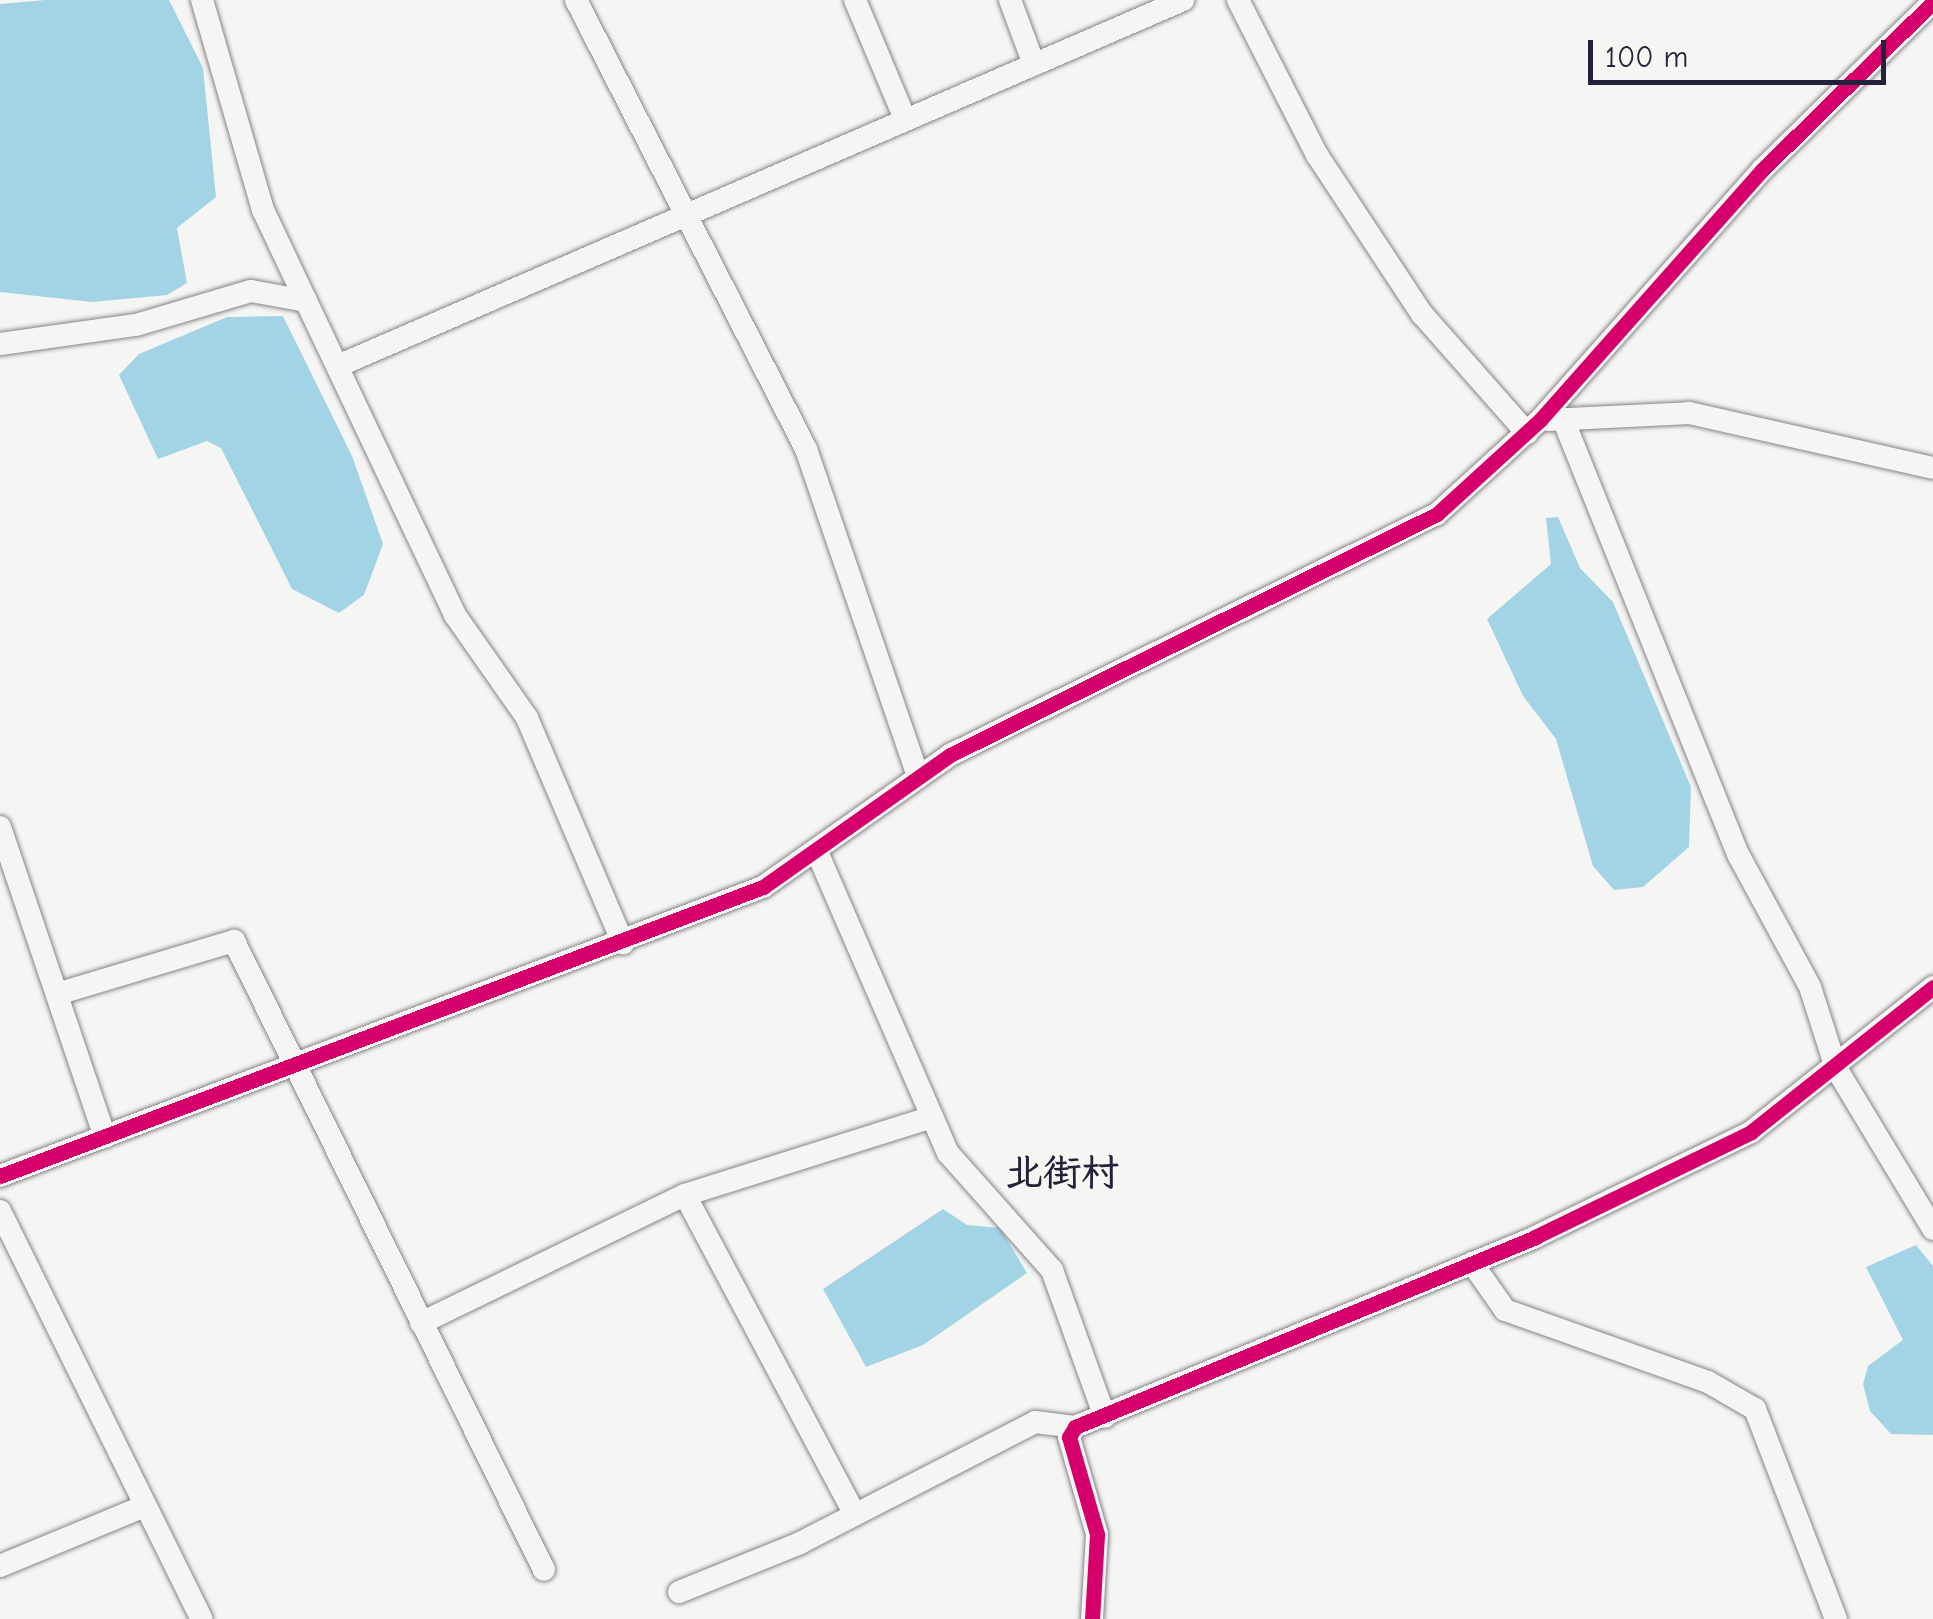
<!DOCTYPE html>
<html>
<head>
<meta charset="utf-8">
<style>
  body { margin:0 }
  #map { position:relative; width:1933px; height:1619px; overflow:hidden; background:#f5f5f3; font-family:"Comic Neue","LXGW WenKai TC",sans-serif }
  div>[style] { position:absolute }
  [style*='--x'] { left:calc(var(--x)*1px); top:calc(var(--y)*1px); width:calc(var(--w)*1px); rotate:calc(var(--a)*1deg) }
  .water>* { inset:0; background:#a3d4e6 }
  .roads { filter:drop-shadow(0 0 2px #858589) drop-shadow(0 0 2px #858589) }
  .street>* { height:22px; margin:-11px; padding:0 11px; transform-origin:11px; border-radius:11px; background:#f5f5f3 }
  .cycleway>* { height:15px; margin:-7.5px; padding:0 7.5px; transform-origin:7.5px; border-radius:7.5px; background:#d6006c }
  span { translate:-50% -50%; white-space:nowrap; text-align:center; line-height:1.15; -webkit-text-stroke:8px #f6f6f2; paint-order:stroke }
  .quarter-label { font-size:38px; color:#22223b; font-weight:700 }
  .scale { position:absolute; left:1588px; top:40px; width:298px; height:45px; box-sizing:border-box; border:5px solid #22223b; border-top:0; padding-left:12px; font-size:30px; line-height:35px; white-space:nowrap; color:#22223b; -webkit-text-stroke:8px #f6f6f2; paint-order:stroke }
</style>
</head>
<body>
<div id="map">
  <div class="water">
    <i style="clip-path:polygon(45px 0,169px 0,203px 68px,216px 197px,177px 228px,187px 283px,167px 295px,92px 302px,0 292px,0 4px)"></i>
    <i style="clip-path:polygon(283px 316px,352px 456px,383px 544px,364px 595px,339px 613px,292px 589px,221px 448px,207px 441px,158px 459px,119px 375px,139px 354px,227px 317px)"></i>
    <i style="clip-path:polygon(1558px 517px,1580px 568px,1613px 602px,1691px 787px,1689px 847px,1643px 887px,1614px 890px,1593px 866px,1556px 739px,1523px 696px,1487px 619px,1551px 564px,1546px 518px)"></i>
    <i style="clip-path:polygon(943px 1209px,967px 1225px,1000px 1228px,1027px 1273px,923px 1345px,866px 1367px,823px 1289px)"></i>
    <i style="clip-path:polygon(1916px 1245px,1933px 1266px,1933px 1435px,1891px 1434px,1870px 1411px,1863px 1384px,1868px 1366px,1903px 1340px,1866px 1267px)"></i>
  </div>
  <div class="roads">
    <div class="street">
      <i style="--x:202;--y:0;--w:219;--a:73.8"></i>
      <i style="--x:263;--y:210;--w:101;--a:64.7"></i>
      <i style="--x:576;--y:0;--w:504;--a:62.88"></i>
      <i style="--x:806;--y:449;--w:343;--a:71.1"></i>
      <i style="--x:855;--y:0;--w:124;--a:67.2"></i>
      <i style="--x:1010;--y:0;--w:63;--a:69.6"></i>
      <i style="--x:1238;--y:0;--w:174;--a:63"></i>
      <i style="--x:1317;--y:155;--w:191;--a:56.6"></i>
      <i style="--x:1422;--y:314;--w:159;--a:48.6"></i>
      <i style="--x:0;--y:344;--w:137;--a:-8"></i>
      <i style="--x:136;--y:325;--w:120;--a:-16.5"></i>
      <i style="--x:251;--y:291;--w:56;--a:10.3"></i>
      <i style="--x:306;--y:301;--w:348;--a:64.6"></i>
      <i style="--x:455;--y:615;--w:126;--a:55"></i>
      <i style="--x:527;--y:718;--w:245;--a:66.9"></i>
      <i style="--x:340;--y:365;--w:919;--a:-23.41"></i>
      <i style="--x:1563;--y:419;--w:471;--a:68.1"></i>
      <i style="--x:1739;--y:856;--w:149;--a:61.5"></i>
      <i style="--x:1810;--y:987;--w:85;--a:72.2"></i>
      <i style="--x:1836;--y:1068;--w:188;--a:58.9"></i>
      <i style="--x:1548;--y:420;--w:141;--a:-2.8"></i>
      <i style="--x:1689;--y:413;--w:250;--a:12.7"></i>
      <i style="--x:0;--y:827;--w:327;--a:71.3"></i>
      <i style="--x:817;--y:852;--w:328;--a:66.5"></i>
      <i style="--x:948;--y:1153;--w:157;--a:48.4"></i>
      <i style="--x:1052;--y:1270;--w:156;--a:70.2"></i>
      <i style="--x:57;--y:994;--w:185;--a:-16.7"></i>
      <i style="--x:234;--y:941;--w:701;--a:63.76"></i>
      <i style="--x:0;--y:1176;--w:816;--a:-20.75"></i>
      <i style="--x:763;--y:887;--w:229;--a:-35.2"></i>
      <i style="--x:950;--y:755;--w:543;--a:-26.33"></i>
      <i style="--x:1437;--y:514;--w:139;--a:-42.4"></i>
      <i style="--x:1540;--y:420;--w:334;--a:-48.4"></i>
      <i style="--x:1762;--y:170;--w:240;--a:-44.5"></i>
      <i style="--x:685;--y:1195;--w:362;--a:62"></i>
      <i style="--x:0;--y:1211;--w:455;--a:63.7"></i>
      <i style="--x:1472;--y:1263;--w:57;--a:54.9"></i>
      <i style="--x:1505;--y:1310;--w:215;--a:19.5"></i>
      <i style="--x:1708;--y:1382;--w:54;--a:29.9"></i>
      <i style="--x:1755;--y:1409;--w:225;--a:68.9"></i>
      <i style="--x:421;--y:1323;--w:293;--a:-25.9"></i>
      <i style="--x:685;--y:1195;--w:259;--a:-17.5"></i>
      <i style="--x:0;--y:1566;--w:157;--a:-22.5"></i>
      <i style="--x:679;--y:1592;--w:131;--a:-22"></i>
      <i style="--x:800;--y:1543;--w:264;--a:-27.2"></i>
      <i style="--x:1035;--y:1422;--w:40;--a:7.1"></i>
      <i style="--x:1092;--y:1619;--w:85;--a:-86.6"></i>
      <i style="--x:1097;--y:1534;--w:101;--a:-106.1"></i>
      <i style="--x:1069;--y:1437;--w:12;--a:-59"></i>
      <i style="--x:1075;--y:1427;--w:498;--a:-22.4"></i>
      <i style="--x:1535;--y:1237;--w:240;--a:-25.9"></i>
      <i style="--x:1751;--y:1132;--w:233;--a:-38.5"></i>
    </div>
  </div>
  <div class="cycleway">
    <i style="--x:0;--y:1176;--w:816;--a:-20.75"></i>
    <i style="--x:763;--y:887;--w:229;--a:-35.2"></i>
    <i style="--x:950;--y:755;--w:543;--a:-26.33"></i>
    <i style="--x:1437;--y:514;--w:139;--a:-42.4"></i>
    <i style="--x:1540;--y:420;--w:334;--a:-48.4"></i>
    <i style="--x:1762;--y:170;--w:240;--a:-44.5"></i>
    <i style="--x:1092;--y:1619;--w:85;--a:-86.6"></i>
    <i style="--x:1097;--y:1534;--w:101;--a:-106.1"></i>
    <i style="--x:1069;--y:1437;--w:12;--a:-59"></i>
    <i style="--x:1075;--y:1427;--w:498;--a:-22.4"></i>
    <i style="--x:1535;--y:1237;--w:240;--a:-25.9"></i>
    <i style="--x:1751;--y:1132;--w:233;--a:-38.5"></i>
  </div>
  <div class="quarter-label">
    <span style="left:1062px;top:1174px">北街村</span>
  </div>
  <div class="scale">100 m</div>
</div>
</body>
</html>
